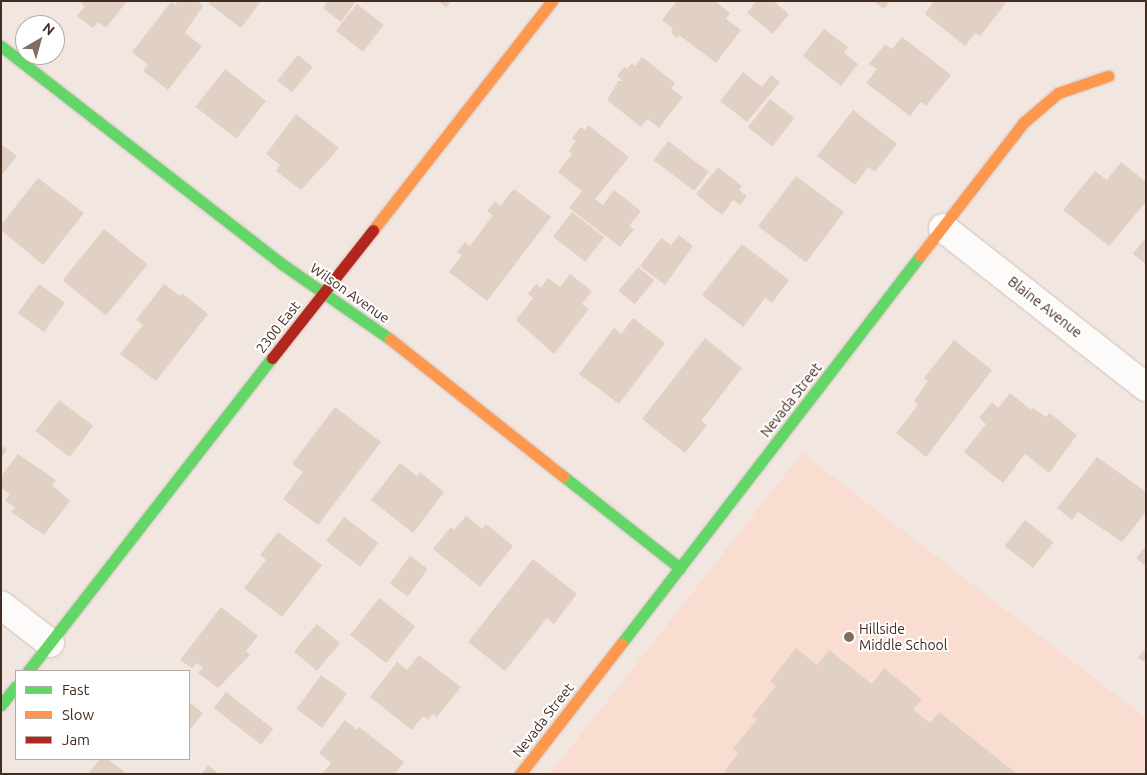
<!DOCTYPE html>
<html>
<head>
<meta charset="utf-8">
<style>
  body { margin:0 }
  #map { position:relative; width:1147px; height:775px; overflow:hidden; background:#f2e6e0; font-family:Ubuntu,sans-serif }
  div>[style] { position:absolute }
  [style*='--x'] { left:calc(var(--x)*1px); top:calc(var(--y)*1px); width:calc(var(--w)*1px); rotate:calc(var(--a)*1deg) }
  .built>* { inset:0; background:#f8ddd0 }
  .building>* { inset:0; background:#e1d1c5; transform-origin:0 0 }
  .roads { filter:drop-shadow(0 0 1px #d1c1ba) drop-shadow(0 0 1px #d1c1ba) }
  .street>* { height:28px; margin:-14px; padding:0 14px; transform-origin:14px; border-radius:14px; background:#fdfbfa }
  .fast>* { height:11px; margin:-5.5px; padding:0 5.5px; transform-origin:5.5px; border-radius:5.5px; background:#63d668 }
  .slow>* { height:11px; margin:-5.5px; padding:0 5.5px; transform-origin:5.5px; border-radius:5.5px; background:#ff974d }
  .jam>* { height:11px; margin:-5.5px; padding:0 5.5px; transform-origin:5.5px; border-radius:5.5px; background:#b3261e }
  .dots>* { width:14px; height:14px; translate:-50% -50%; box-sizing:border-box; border:2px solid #fff; border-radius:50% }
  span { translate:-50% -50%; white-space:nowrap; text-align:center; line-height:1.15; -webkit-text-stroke:4px #fff; paint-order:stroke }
  .street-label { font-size:14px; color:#432d22 }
  .poi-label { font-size:14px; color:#432d22 }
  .left { translate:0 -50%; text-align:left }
  .frame { position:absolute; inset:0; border:2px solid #432d22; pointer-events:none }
  .legend { position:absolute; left:15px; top:670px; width:175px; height:90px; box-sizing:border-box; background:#fff; border:1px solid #b4aba7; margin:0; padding:6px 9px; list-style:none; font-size:15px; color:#432d22 }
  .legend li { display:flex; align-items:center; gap:10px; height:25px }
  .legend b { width:25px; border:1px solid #b4aba7 }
  .north { position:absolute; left:15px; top:15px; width:50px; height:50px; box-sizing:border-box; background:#fff; border:1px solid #b4aba7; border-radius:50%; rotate:38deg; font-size:14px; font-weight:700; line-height:20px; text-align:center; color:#432d22 }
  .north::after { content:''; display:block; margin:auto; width:18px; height:22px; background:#806e64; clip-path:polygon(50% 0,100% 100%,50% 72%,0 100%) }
</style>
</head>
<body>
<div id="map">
  <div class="built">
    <i style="clip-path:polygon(802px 453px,1146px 718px,1146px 774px,550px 774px)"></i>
  </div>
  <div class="building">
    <i style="clip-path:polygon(78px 1px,127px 1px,106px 28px,98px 22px,93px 28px,77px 16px,85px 6px)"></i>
    <i style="clip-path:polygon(178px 1px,197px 1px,203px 6px,185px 33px,202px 46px,168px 90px,143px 71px,148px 65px,132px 52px,171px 2px,175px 5px)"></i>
    <i style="clip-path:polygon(211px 1px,261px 1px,241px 28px,209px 4px)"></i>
    <i style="clip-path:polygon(328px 1px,356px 1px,341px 22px,323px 8px)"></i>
    <i style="clip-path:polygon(438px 1px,451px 1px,446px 8px)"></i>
    <i style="clip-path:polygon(677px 1px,715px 1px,730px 13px,726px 19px,741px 30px,716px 63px,679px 35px,677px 38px,671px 33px,673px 29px,662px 20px)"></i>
    <i style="clip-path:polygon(756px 1px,773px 1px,789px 14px,773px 34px,747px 13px)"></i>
    <i style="clip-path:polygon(873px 1px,890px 1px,884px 9px)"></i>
    <i style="clip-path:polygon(934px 1px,1003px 1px,1006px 3px,980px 36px,975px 33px,965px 46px,925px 14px)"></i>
    <i style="left:357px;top:4px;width:34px;height:34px;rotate:38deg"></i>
    <i style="clip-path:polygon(824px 29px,848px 47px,844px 53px,858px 64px,841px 86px,803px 56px)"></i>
    <i style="clip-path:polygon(902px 37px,951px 75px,926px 106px,921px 102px,910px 116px,866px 83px,877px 69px,869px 64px,885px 44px,892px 49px)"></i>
    <i style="left:298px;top:55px;width:19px;height:33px;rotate:39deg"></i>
    <i style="clip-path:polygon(642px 57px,675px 83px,671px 88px,683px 97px,659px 128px,648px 119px,641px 127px,607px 100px,618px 81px,623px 81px,617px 76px,624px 67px,627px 69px,632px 63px,635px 66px)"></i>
    <i style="left:225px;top:69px;width:52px;height:48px;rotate:38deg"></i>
    <i style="clip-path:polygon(743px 72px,762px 87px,771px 75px,780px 82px,747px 122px,720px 101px)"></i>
    <i style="left:770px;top:99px;width:31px;height:36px;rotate:38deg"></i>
    <i style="clip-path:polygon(853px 110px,897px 144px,875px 172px,868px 167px,855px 185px,817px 156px)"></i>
    <i style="clip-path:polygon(296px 114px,339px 148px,301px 190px,276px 171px,280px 165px,266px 154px)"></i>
    <i style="clip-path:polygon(588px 125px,629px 157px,595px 199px,603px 205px,614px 190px,641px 211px,629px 226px,634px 229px,620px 247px,569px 208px,582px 191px,558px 172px,572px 154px,569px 151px,576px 141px,572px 138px,581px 127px,585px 130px)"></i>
    <i style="left:668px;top:141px;width:51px;height:24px;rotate:37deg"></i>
    <i style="clip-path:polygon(1px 144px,17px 156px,1px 176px)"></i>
    <i style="clip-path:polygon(1121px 162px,1146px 182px,1146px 202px,1109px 246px,1063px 210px,1095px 171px,1107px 180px)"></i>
    <i style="clip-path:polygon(718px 167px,742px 186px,739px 190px,747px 196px,740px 205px,733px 200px,722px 215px,696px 194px)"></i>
    <i style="left:796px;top:176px;width:60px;height:63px;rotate:37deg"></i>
    <i style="clip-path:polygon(38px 178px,84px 213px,43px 265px,1px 230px,1px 225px)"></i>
    <i style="clip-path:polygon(514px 189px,551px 217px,487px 301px,449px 272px,462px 255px,457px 252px,465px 242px,470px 246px,493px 215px,487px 211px,495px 201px,500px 206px)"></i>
    <i style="left:572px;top:212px;width:41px;height:31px;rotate:38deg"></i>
    <i style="left:104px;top:229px;width:56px;height:66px;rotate:39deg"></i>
    <i style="clip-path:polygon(679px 235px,693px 246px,665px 285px,640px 266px,661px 238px,671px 245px)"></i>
    <i style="clip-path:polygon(1146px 237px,1146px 264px,1133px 254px)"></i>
    <i style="clip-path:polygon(742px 244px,789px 280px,772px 303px,765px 298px,743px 327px,702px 295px)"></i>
    <i style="left:638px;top:267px;width:21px;height:31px;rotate:39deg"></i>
    <i style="clip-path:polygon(570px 274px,592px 291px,582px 304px,589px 309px,554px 354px,516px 320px,533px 298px,528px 294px,536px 284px,541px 288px,548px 278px,560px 287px)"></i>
    <i style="left:39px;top:284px;width:32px;height:36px;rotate:36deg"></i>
    <i style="clip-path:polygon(164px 284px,180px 296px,182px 293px,208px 314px,156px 381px,120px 354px,143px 325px,136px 320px)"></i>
    <i style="clip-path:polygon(633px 318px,665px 343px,619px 404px,579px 374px,614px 328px,621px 334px)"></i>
    <i style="clip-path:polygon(705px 338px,742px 368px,701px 421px,707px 425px,685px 453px,642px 419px)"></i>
    <i style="clip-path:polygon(954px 340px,992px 370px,926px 457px,896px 433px,918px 405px,914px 401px,928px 381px,924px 378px)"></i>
    <i style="clip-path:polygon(1010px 393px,1031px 410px,1033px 408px,1046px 417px,1050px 413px,1077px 435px,1049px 473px,1025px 454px,1003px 483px,964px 452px,986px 424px,979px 418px,992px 402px,998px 408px)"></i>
    <i style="left:59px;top:400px;width:43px;height:39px;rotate:37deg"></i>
    <i style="clip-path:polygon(335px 407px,381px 442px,318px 525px,283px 499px,303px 472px,292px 464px)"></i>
    <i style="clip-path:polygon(1px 445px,7px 450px,1px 458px)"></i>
    <i style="clip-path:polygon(18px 454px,56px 480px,52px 485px,70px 501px,44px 535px,11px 512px,15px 508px,5px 500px,10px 494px,1px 488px,1px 476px)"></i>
    <i style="clip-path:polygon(1097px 457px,1146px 492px,1146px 512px,1122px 542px,1078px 512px,1072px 520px,1057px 508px)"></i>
    <i style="clip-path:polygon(400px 463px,417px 476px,420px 472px,444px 492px,413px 533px,371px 500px)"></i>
    <i style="clip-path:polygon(466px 516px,482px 529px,486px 524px,513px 546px,480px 587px,433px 549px,451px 527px,454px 530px)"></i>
    <i style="left:344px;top:517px;width:43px;height:30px;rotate:37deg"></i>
    <i style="left:1025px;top:520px;width:36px;height:33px;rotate:38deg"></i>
    <i style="clip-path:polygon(278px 532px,322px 565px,282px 617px,244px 588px,266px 560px,260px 555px)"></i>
    <i style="clip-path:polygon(1146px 546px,1146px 566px,1136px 558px)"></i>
    <i style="left:410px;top:556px;width:22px;height:34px;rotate:36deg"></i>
    <i style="clip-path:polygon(533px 559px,577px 594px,554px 624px,547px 618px,505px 671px,468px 642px)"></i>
    <i style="left:379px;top:598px;width:46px;height:47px;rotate:38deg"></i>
    <i style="clip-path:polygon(221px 607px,258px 636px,246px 651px,250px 655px,218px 688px,198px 673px,203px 667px,197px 663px,192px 668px,180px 660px)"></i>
    <i style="left:317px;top:624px;width:30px;height:36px;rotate:40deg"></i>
    <i style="clip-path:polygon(796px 648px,817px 665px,829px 650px,872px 684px,884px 668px,922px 699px,913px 710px,930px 723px,939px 712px,1017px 774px,723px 774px,738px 753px,733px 749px,757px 719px,752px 716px,776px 686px,770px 681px)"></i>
    <i style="clip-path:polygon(1146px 648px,1146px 663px,1138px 658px)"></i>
    <i style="clip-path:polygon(419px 655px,461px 687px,437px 717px,433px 714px,428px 720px,423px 716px,412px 730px,370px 697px,397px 662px,407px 670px)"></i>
    <i style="left:321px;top:675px;width:32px;height:42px;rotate:36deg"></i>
    <i style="left:226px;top:692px;width:60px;height:20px;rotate:38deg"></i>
    <i style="clip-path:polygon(189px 702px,203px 713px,189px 731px)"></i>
    <i style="clip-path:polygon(345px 720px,357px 730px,359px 727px,404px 762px,395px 774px,322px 774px,331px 763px,319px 753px)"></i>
    <i style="clip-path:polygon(100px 759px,108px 759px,127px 774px,88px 774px)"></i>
    <i style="clip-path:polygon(208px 765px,219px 774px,202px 774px)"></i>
  </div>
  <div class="roads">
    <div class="street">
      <i style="--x:943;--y:228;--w:258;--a:38.1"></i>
      <i style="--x:1;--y:605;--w:62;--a:37.8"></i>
    </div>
    <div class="fast">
      <i style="--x:1;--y:46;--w:356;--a:37.8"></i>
      <i style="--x:282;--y:264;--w:131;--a:34.8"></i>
      <i style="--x:563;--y:476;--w:149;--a:38.2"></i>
      <i style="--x:621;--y:644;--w:490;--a:-52.4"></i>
      <i style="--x:28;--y:671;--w:397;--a:-52.1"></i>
      <i style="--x:1;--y:705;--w:24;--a:-52"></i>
    </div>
    <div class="slow">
      <i style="--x:373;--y:230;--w:291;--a:-52"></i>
      <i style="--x:920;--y:256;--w:168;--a:-52.2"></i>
      <i style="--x:1023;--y:123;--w:46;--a:-40.6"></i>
      <i style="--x:1058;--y:93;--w:53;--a:-18.8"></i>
      <i style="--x:390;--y:339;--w:221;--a:38.4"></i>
      <i style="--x:520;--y:774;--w:165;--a:-52.2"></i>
    </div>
    <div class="jam">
      <i style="--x:272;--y:358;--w:163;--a:-51.7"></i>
    </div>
  </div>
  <div class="dots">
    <i style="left:849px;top:637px;background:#806e64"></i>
  </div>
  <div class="street-label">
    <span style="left:350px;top:293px;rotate:35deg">Wilson Avenue</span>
    <span style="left:1045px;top:307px;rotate:38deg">Blaine Avenue</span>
    <span style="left:278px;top:327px;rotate:-52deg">2300 East</span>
    <span style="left:791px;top:400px;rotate:-52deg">Nevada Street</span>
    <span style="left:543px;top:720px;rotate:-52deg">Nevada Street</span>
  </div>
  <div class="poi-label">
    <span class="left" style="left:859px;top:637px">Hillside<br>Middle School</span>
  </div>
  <div class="frame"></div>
  <ul class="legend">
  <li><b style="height:6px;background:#63d668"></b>Fast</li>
  <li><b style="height:6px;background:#ff974d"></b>Slow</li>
  <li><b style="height:6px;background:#b3261e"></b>Jam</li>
  </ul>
  <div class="north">N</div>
</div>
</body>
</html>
